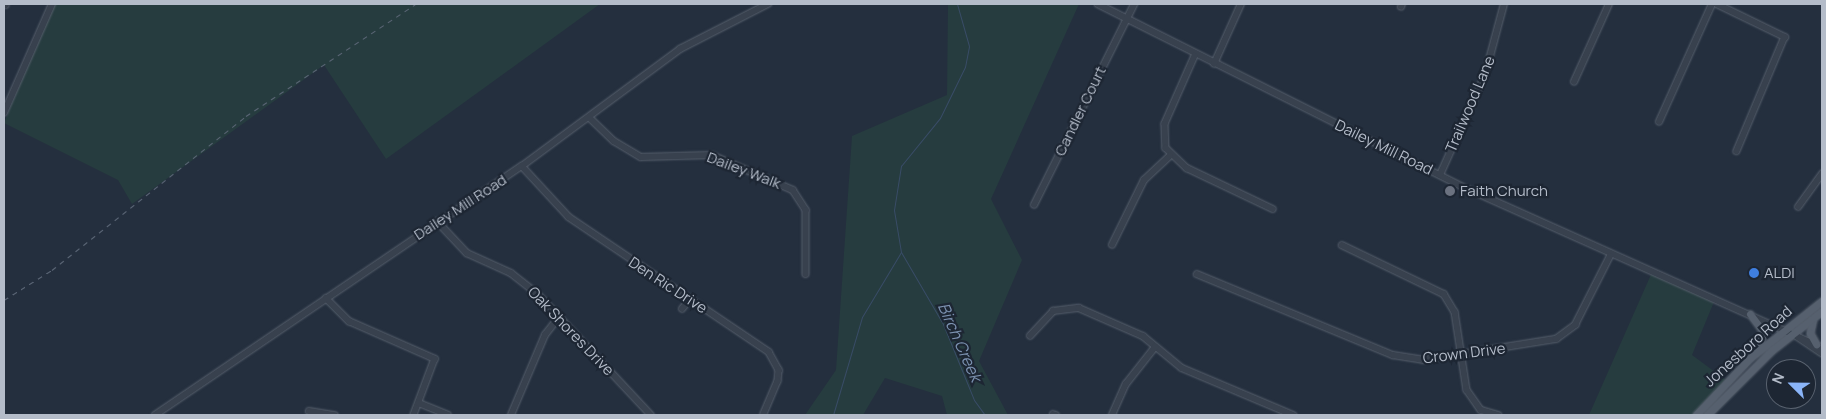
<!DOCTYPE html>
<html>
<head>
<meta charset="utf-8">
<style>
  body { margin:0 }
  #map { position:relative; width:1826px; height:419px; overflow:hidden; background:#242f3e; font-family:Manrope,sans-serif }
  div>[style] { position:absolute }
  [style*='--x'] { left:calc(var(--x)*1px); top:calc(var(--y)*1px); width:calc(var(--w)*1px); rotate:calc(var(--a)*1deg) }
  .green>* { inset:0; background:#263c3f }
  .stream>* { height:1px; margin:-0.5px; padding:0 0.5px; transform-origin:0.5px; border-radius:0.5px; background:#394c67 }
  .roads { filter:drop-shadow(0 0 1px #565f6c) drop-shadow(0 0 1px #565f6c) }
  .minor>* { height:5.5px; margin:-2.75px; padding:0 2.75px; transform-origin:2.75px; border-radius:2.75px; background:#38414e }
  .major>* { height:7px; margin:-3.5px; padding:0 3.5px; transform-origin:3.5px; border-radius:3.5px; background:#56606e }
  .rail>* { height:1px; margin-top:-0.5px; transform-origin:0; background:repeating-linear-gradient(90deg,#5a6575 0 5px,transparent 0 10px) }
  .dots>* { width:14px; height:14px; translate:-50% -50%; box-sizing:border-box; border:2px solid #1d2633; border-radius:50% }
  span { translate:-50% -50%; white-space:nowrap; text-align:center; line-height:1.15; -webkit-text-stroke:4.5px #1d2633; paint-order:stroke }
  .street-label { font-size:15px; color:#b4bcc9 }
  .poi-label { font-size:15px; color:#b4bcc9 }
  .left { translate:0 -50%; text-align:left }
  .water-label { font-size:16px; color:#7c92b1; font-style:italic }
  .frame { position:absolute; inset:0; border:5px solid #b4bcc9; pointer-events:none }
  .north { position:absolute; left:1766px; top:359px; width:50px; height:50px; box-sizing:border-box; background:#1d2633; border:1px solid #59626f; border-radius:50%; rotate:293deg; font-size:14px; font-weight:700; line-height:20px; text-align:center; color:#b4bcc9 }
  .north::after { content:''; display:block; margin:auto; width:18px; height:22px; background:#8ab4f8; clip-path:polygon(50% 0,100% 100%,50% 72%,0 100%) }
</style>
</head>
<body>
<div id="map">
  <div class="green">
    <i style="clip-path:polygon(52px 4px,600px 4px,386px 159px,324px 65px,132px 204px,118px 180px,4px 123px)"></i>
    <i style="clip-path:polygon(948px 4px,1079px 4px,991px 199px,1022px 260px,979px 361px,1008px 415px,947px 415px,942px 396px,885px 378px,863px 415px,805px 415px,836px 370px,852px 136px,947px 95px)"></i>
    <i style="clip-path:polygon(1653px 270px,1716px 297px,1692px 355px,1730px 383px,1705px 415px,1589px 415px)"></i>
  </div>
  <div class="stream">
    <i style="--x:901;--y:252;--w:83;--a:59.7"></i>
    <i style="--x:943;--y:324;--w:82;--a:67.8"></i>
    <i style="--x:974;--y:400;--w:19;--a:54"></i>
    <i style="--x:833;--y:415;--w:102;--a:-73.5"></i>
    <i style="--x:862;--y:317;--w:76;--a:-59"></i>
    <i style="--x:901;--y:252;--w:43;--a:-99.5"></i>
    <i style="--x:894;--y:210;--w:45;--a:-81"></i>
    <i style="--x:901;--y:166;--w:62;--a:-50.9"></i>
    <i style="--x:940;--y:118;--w:57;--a:-63.9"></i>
    <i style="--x:965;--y:67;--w:21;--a:-79"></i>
    <i style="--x:969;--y:46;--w:44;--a:-105.9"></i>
  </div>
  <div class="roads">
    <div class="minor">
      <i style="--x:4;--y:4;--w:2;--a:27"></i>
      <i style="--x:1098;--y:4;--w:414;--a:26.6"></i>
      <i style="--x:1468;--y:189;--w:388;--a:24.1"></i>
      <i style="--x:1717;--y:4;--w:76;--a:25.9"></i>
      <i style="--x:1785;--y:37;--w:124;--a:112.8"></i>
      <i style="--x:1401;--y:7;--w:3;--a:-72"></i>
      <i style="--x:1195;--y:56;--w:74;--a:113.8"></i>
      <i style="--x:1165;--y:124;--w:24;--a:88"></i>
      <i style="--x:1166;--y:148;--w:29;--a:44"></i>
      <i style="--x:1187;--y:168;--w:95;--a:25.5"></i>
      <i style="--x:1214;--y:64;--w:66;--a:-65.8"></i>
      <i style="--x:1574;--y:82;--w:85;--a:-65.8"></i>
      <i style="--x:4;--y:113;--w:119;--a:-66.2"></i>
      <i style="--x:590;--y:118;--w:33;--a:44"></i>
      <i style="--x:614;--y:141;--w:31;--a:31"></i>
      <i style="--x:641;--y:157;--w:71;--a:-1.6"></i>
      <i style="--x:712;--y:155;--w:88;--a:23.4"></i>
      <i style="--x:793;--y:190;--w:24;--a:57"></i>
      <i style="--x:806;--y:210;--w:64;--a:90"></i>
      <i style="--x:1659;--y:122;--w:129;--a:-65.8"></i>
      <i style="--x:522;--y:166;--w:69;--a:47.3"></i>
      <i style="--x:569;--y:217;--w:241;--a:34"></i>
      <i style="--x:769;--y:352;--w:21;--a:61"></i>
      <i style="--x:779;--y:370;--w:11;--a:95"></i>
      <i style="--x:778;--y:381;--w:36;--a:113"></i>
      <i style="--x:1440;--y:175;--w:110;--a:-65.8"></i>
      <i style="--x:1485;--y:75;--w:73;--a:-75"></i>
      <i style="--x:1034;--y:205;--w:225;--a:-63.5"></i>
      <i style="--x:1798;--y:207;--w:41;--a:-54"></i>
      <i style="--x:437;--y:221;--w:44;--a:46.8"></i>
      <i style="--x:467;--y:253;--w:48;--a:24.4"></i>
      <i style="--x:511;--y:273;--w:33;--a:38"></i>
      <i style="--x:537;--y:293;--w:167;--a:46.9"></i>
      <i style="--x:1112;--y:245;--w:72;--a:-63.8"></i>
      <i style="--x:1144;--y:180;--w:35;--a:-43"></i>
      <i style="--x:1342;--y:245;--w:113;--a:25.7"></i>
      <i style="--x:1444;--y:294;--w:21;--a:59"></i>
      <i style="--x:1455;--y:312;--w:79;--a:81.3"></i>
      <i style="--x:1467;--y:390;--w:24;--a:55"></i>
      <i style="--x:1481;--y:410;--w:18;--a:16"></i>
      <i style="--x:1197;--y:274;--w:212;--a:22.5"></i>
      <i style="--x:1393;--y:355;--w:30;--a:9"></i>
      <i style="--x:1423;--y:360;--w:135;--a:-9"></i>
      <i style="--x:1556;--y:339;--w:24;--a:-36"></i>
      <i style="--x:1575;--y:325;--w:77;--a:-63.1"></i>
      <i style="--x:326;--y:298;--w:33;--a:45"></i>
      <i style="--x:349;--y:321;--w:94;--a:23.8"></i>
      <i style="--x:435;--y:359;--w:60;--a:110.6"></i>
      <i style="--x:682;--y:309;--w:13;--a:-51"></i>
      <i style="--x:1030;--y:336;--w:34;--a:-47"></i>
      <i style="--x:1053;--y:311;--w:26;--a:-7"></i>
      <i style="--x:1079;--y:308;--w:70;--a:23.6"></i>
      <i style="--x:1143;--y:336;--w:50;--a:39.4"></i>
      <i style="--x:1182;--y:368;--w:121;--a:22.9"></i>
      <i style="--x:1798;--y:337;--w:29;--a:34"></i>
      <i style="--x:419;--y:403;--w:31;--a:22"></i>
      <i style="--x:309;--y:411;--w:26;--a:9"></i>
      <i style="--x:1053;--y:414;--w:3;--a:18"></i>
      <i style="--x:155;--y:415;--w:443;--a:-34.2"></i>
      <i style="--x:522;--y:166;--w:197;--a:-36.5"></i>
      <i style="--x:680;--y:49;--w:99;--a:-27.1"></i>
      <i style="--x:511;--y:415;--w:87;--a:-67"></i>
      <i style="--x:545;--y:335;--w:23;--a:-52"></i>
      <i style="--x:1112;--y:415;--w:34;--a:-66"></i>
      <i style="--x:1126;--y:384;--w:47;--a:-51.9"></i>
    </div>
    <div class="major">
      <i style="--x:1750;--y:314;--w:21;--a:53"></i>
      <i style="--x:1763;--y:331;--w:20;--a:105"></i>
      <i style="--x:1813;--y:319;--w:14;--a:102"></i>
      <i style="--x:1810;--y:333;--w:13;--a:61"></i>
      <i style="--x:1696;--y:415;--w:79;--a:-46.5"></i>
      <i style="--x:1750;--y:358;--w:92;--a:-38.4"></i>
      <i style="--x:1707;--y:415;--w:91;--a:-45"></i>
      <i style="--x:1771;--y:351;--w:65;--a:-38.1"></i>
    </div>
  </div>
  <div class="rail">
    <i style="--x:4;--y:300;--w:57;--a:-32"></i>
    <i style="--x:52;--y:270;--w:248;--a:-38.4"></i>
    <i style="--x:246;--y:116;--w:204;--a:-33.4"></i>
  </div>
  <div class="dots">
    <i style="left:1450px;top:191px;background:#6b7280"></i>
    <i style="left:1754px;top:273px;background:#3f7fe0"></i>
  </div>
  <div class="street-label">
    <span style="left:1470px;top:104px;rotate:-67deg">Trailwood Lane</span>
    <span style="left:1080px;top:111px;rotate:-64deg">Candler Court</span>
    <span style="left:1384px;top:147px;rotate:26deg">Dailey Mill Road</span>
    <span style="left:744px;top:170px;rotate:21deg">Dailey Walk</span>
    <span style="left:460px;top:207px;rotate:-33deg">Dailey Mill Road</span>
    <span style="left:668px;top:285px;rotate:33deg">Den Ric Drive</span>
    <span style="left:571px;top:331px;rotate:46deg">Oak Shores Drive</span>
    <span style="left:1748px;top:346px;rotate:-42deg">Jonesboro Road</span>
    <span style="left:1464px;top:353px;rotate:-7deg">Crown Drive</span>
  </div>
  <div class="poi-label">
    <span class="left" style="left:1460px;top:191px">Faith Church</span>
    <span class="left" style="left:1764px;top:273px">ALDI</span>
  </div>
  <div class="water-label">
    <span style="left:960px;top:342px;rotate:66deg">Birch Creek</span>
  </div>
  <div class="frame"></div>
  <div class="north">N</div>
</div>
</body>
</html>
